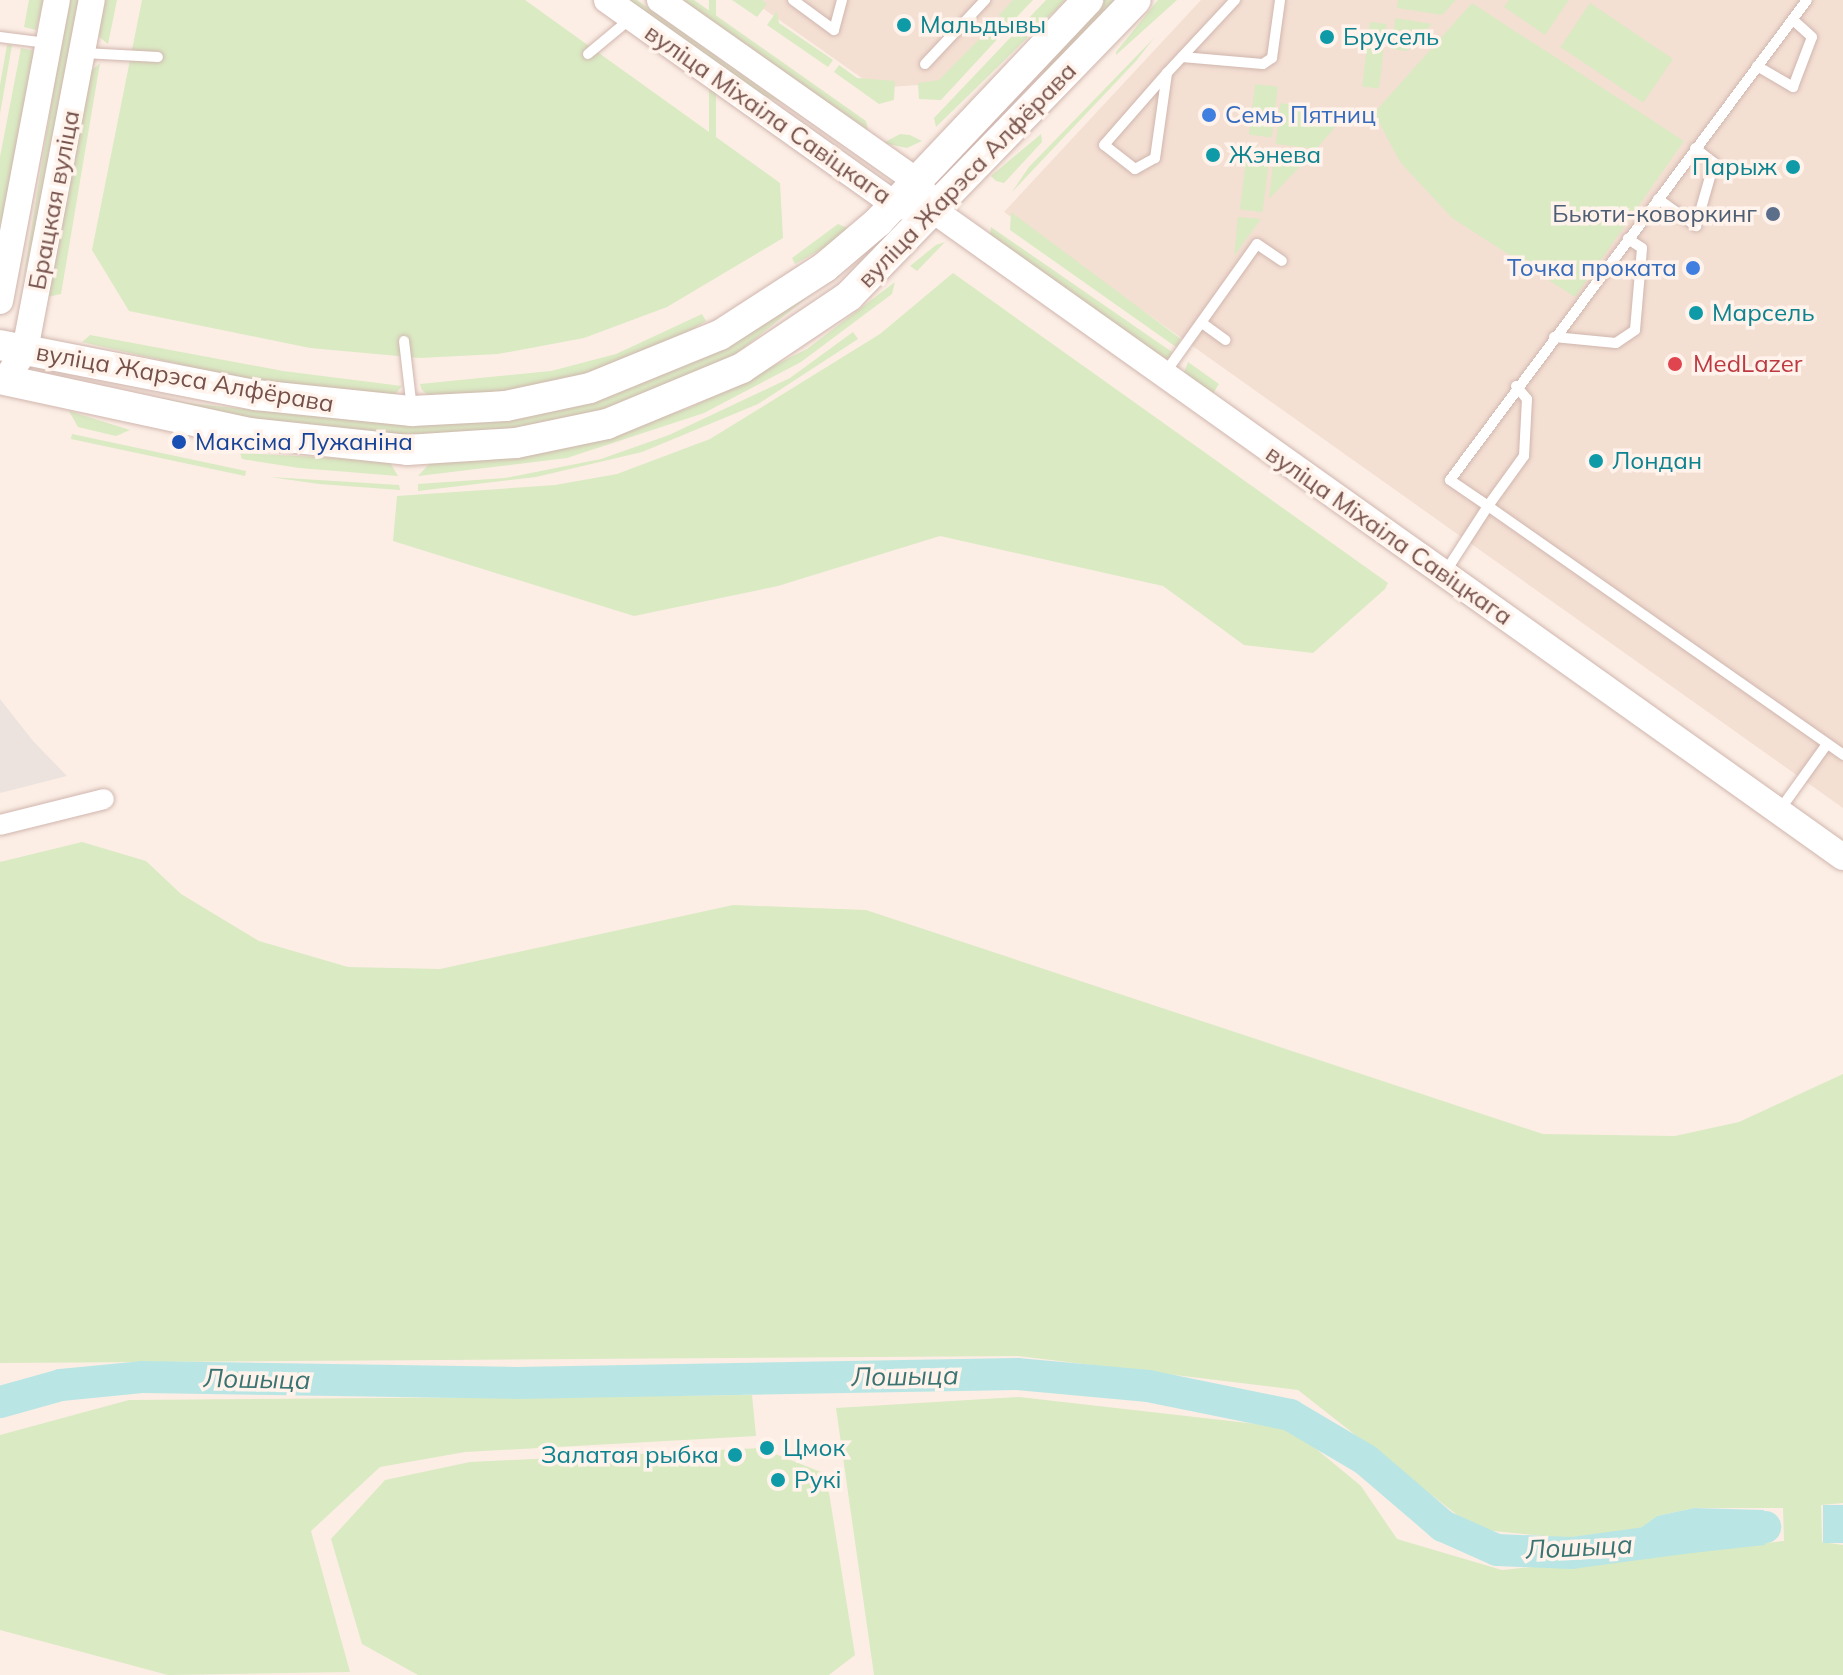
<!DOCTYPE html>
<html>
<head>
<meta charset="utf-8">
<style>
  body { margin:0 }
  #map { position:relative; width:1843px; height:1675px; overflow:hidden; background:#fceee5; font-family:Mulish,sans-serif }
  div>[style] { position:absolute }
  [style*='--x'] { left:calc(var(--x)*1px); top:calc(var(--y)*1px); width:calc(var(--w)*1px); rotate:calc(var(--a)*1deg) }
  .residential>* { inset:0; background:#f4dfd3 }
  .industrial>* { inset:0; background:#ece3df }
  .green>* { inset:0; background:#daeac3; transform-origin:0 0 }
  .water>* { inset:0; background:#b9e6e4; transform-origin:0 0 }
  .river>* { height:32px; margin:-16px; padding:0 16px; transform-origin:16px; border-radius:16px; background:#b9e6e4 }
  .roads { filter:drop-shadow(0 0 2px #d0b6ae) drop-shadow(0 0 2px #d0b6ae) }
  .service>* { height:10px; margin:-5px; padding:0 5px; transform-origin:5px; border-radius:5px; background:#fff }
  .minor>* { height:20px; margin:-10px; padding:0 10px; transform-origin:10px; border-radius:10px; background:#fff }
  .tertiary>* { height:26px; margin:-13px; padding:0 13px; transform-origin:13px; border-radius:13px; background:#fff }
  .secondary>* { height:30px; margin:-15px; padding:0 15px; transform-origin:15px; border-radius:15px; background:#fff }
  .dots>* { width:22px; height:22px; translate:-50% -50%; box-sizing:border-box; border:4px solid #fff3eb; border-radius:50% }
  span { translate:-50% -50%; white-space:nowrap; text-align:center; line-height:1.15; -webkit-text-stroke:7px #fff3eb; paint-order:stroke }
  .culture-label { font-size:24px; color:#0d838f }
  .left { translate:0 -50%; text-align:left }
  .right { translate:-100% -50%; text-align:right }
  .street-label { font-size:24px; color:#75514a }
  .shop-label { font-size:24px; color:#366cbe }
  .service-label { font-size:24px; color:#4e5e75 }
  .health-label { font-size:24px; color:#be3a42 }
  .transit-label { font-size:24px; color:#164399 }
  .water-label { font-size:26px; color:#3a7472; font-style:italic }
</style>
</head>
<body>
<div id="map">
  <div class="residential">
    <i style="clip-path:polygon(751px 0,1022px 0,945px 83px,876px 88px)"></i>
    <i style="clip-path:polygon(1201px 0,1843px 0,1843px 808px,1004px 212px)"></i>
  </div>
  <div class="industrial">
    <i style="clip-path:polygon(0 699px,33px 741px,67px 776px,0 793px)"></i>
  </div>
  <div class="green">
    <i style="clip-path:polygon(29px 0,44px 0,36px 30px,24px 27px)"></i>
    <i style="clip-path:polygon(68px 0,80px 0,42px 201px,23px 281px)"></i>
    <i style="clip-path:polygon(104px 0,117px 0,108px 44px,97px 35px)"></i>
    <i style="clip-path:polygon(142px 0,525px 0,780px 183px,783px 238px,667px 307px,584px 338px,498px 354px,420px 358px,310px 348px,129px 311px,92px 250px)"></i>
    <i style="clip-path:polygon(616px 0,637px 0,782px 103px,731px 82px)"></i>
    <i style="clip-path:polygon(678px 0,694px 0,866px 121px,868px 130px)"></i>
    <i style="left:709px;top:0;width:7px;height:198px"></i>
    <i style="clip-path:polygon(732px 0,762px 0,767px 4px,757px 17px)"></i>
    <i style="clip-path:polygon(1013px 0,1033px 0,1009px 25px,999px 15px)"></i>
    <i style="clip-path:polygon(1046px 0,1066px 0,936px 127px,934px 118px)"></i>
    <i style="clip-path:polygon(1098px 0,1116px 0,1046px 74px,1043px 71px)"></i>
    <i style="clip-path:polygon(1158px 0,1177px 0,1116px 55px,1116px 52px)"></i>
    <i style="clip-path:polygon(1398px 0,1456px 0,1442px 15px,1397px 8px)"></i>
    <i style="clip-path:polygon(1509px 0,1569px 0,1545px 35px,1504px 7px)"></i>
    <i style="clip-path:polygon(1472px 3px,1684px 141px,1575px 297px,1452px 218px,1400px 162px,1374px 113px)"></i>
    <i style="left:1590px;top:3px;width:100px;height:53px;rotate:34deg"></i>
    <i style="clip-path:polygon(777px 11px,779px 23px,833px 60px,828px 67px,767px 25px)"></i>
    <i style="clip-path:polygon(1395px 18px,1432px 24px,1407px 51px,1392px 49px)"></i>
    <i style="left:1370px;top:22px;width:17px;height:65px;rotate:7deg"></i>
    <i style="clip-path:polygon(994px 24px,1003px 33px,941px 100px,919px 99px,918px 83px,939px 80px)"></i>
    <i style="clip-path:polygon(1154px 38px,1136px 61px,1012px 192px,1029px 167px)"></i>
    <i style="clip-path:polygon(7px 45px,12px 45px,0 114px,0 85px)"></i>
    <i style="clip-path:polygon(21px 48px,35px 51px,0 233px,0 157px)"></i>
    <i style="clip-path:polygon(100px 63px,61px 294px,47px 297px,91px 71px)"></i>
    <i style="clip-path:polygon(839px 65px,857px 78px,895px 81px,894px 100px,879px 104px,834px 72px)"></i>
    <i style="left:1255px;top:84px;width:23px;height:51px;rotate:7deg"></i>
    <i style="clip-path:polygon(1280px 103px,1347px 114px,1316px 149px,1276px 144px)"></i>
    <i style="clip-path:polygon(900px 134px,910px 135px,922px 141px,907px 148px,883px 143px)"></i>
    <i style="clip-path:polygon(1041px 134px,1042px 142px,1004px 183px,996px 181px,991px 176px)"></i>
    <i style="left:1247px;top:151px;width:23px;height:59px;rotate:7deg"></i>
    <i style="clip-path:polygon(1274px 153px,1308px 158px,1269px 199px)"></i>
    <i style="clip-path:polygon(1011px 212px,1181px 339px,1176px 347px,1010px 230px)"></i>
    <i style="clip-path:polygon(1238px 217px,1261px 219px,1234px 256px)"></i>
    <i style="clip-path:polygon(838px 224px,850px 229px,843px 237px,795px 264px,792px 258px)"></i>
    <i style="clip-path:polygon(991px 227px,1172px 352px,1171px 357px,1162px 361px,990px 236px)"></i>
    <i style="clip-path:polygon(945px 242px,917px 271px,910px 266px,936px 245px)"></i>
    <i style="clip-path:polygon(862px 254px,727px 361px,595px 413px,502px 431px,383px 436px,263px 422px,78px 382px,187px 403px,386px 423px,578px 405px,733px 343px)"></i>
    <i style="clip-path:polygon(953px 273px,1388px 583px,1385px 589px,1313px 653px,1244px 645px,1163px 586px,940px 536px,778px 586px,634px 616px,393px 541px,397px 496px,555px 485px,617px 474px,710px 439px,880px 334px)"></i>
    <i style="clip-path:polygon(895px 282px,892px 294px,801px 362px,704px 413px,567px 458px,418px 476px,432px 461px,609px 435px,691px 407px,807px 349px)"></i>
    <i style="clip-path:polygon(702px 314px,706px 321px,654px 353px,614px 369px,502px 392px,429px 396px,422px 390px,420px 384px,551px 371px,616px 354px)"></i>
    <i style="clip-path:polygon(853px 332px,858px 339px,758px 404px,642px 452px,536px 477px,418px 491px,418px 484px,505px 478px,601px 459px,669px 435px,790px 378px)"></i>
    <i style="clip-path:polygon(90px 335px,283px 371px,402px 386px,394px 396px,261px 383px,82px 342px)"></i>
    <i style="clip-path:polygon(1188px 362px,1219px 384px,1210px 398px,1183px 375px)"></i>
    <i style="clip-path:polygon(69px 411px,130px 430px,116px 436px,78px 427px)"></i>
    <i style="left:72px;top:434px;width:178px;height:5px;rotate:12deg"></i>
    <i style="clip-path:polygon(240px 453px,389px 461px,398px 476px,299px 468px,242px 459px)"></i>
    <i style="clip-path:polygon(270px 477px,399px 485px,400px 490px,319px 484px)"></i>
    <i style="clip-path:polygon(82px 842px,146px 861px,181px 894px,259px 941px,348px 967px,440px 969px,733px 905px,866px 910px,1543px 1134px,1675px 1136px,1739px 1122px,1843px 1074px,1843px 1503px,1821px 1505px,1822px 1542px,1843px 1545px,1843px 1675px,874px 1675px,836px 1408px,1019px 1397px,1291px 1428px,1361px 1486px,1397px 1539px,1502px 1570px,1784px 1541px,1783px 1508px,1694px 1508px,1657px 1516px,1639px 1529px,1563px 1538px,1475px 1529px,1298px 1390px,1018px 1356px,0 1363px,0 862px)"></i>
    <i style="clip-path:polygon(752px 1395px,756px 1436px,465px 1452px,380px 1467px,311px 1531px,350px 1672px,168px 1675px,0 1630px,0 1435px,129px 1400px)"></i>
    <i style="clip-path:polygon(760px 1448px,826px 1474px,855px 1655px,829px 1675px,418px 1675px,362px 1644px,331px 1539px,385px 1480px,470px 1462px)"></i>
  </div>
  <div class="water">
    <i style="left:1843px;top:1505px;width:38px;height:20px;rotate:90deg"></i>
    <i style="clip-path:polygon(1694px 1508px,1764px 1510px,1765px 1545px,1645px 1558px,1639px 1529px,1657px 1516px)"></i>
  </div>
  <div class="river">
    <i style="--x:0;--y:1402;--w:63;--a:-15.6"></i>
    <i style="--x:61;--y:1385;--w:81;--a:-5.6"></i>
    <i style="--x:142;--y:1377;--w:374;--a:0.9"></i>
    <i style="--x:516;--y:1383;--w:501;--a:-1.03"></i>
    <i style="--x:1017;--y:1374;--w:132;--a:5.2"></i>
    <i style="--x:1148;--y:1386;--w:145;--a:11.5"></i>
    <i style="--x:1290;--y:1415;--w:88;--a:30.6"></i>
    <i style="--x:1366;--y:1460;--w:101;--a:40.6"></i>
    <i style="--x:1443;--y:1526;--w:59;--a:24"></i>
    <i style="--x:1497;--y:1550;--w:74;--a:2.3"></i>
    <i style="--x:1571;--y:1553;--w:196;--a:-7.6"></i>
  </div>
  <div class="roads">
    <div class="service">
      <i style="--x:793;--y:0;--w:51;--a:36.2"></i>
      <i style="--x:834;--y:30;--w:31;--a:-75"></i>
      <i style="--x:0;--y:37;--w:47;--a:7.3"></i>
      <i style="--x:84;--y:53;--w:74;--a:3.1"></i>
      <i style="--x:588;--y:54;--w:55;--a:-39.8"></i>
      <i style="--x:1182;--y:57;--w:81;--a:4.9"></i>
      <i style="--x:1263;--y:64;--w:11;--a:-34"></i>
      <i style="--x:1272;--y:58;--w:59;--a:-82.1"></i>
      <i style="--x:925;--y:64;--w:88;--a:-46.8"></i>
      <i style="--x:1757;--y:66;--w:42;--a:30.3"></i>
      <i style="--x:1793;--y:87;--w:53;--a:-69.2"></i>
      <i style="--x:1812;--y:37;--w:25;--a:-138"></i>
      <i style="--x:1167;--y:73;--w:86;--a:98"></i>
      <i style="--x:1155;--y:158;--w:23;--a:151"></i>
      <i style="--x:1135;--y:169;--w:39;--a:-142"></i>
      <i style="--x:1104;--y:145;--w:96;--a:-48.8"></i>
      <i style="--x:1167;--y:73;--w:100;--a:-47"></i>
      <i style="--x:1658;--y:199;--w:47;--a:35.4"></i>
      <i style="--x:1696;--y:226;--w:66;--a:-74.1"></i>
      <i style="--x:1714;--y:163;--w:24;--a:-142"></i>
      <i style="--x:1202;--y:323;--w:29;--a:36"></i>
      <i style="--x:1554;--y:337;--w:62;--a:5.5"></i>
      <i style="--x:1616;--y:343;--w:23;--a:-34"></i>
      <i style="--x:1635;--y:330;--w:82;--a:-85.1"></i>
      <i style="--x:1642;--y:248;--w:17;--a:-147"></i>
      <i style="--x:404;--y:341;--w:68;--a:83.3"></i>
      <i style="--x:1165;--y:373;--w:158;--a:-54.5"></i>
      <i style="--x:1257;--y:244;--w:30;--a:34"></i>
      <i style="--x:1516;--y:386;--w:17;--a:50"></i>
      <i style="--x:1527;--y:399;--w:57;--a:93"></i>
      <i style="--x:1524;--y:456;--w:62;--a:125.8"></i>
      <i style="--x:1488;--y:506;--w:434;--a:35"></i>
      <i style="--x:1444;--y:574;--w:81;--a:-57.1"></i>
      <i style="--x:1488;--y:506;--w:46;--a:-145.6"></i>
      <i style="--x:1450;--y:480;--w:598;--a:-53.36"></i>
      <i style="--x:1779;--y:811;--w:82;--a:-54.4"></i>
    </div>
    <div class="minor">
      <i style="--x:0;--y:825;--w:107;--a:-14"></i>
    </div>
    <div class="tertiary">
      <i style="--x:607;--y:0;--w:354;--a:35.4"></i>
      <i style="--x:895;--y:205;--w:17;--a:10"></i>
      <i style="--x:660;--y:0;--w:314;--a:35.2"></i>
      <i style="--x:917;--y:181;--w:36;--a:58"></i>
      <i style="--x:936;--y:212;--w:1113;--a:35.42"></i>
      <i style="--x:0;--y:301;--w:306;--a:-79.3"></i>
      <i style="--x:5;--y:380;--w:36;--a:-56"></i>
      <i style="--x:25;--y:350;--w:356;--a:-79.2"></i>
    </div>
    <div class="secondary">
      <i style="--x:0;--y:345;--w:261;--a:11.1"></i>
      <i style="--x:256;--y:395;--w:157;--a:5.9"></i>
      <i style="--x:412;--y:411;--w:94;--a:-3"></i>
      <i style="--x:506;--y:406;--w:86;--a:-12.1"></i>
      <i style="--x:590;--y:388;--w:140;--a:-22.2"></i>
      <i style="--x:720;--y:335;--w:125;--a:-32.9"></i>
      <i style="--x:825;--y:267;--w:70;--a:-40.3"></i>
      <i style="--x:878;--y:222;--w:306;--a:-46.6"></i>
      <i style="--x:0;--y:379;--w:255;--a:12.2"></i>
      <i style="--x:249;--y:433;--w:159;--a:6.1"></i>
      <i style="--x:407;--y:450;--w:109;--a:-3.7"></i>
      <i style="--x:516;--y:443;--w:93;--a:-11.8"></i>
      <i style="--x:607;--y:424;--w:146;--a:-22.5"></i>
      <i style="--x:742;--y:368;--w:129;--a:-33.9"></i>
      <i style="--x:849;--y:296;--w:412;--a:-45.9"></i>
    </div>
  </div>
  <div class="dots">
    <i style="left:904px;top:25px;background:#0f9aa8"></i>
    <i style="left:1327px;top:37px;background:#0f9aa8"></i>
    <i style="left:1209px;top:115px;background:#3f7fe0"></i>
    <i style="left:1213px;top:155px;background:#0f9aa8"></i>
    <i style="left:1793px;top:167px;background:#0f9aa8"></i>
    <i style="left:1773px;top:214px;background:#5c6f8a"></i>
    <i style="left:1693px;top:268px;background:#3f7fe0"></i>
    <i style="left:1696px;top:313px;background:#0f9aa8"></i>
    <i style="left:1675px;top:364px;background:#e0444e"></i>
    <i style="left:179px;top:442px;background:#1a4fb4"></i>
    <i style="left:1596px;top:461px;background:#0f9aa8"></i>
    <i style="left:767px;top:1448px;background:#0f9aa8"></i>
    <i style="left:735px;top:1455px;background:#0f9aa8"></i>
    <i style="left:778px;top:1480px;background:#0f9aa8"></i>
  </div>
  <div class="culture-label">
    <span class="left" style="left:920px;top:25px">Мальдывы</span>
    <span class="left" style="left:1343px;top:37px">Брусель</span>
    <span class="left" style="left:1229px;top:155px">Жэнева</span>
    <span class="right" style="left:1777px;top:167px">Парыж</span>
    <span class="left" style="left:1712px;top:313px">Марсель</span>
    <span class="left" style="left:1612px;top:461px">Лондан</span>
    <span class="left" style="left:783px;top:1448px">Цмок</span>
    <span class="right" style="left:719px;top:1455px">Залатая рыбка</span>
    <span class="left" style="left:794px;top:1480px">Рукі</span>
  </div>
  <div class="street-label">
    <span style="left:768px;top:114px;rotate:35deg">вуліца Міхаіла Савіцкага</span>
    <span style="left:967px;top:175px;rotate:-46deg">вуліца Жарэса Алфёрава</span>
    <span style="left:54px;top:200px;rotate:-79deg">Брацкая вуліца</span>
    <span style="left:185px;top:378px;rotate:10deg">вуліца Жарэса Алфёрава</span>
    <span style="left:1389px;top:535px;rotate:35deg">вуліца Міхаіла Савіцкага</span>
  </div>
  <div class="shop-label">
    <span class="left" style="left:1225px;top:115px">Семь Пятниц</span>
    <span class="right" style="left:1677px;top:268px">Точка проката</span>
  </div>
  <div class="service-label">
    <span class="right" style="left:1757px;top:214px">Бьюти-коворкинг</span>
  </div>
  <div class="health-label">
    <span class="left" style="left:1693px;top:364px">MedLazer</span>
  </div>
  <div class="transit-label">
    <span class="left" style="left:195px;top:442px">Максіма Лужаніна</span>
  </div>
  <div class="water-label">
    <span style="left:905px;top:1376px;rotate:-1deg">Лошыца</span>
    <span style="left:257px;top:1379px;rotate:1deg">Лошыца</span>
    <span style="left:1579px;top:1547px;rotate:-3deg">Лошыца</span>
  </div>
</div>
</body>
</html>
